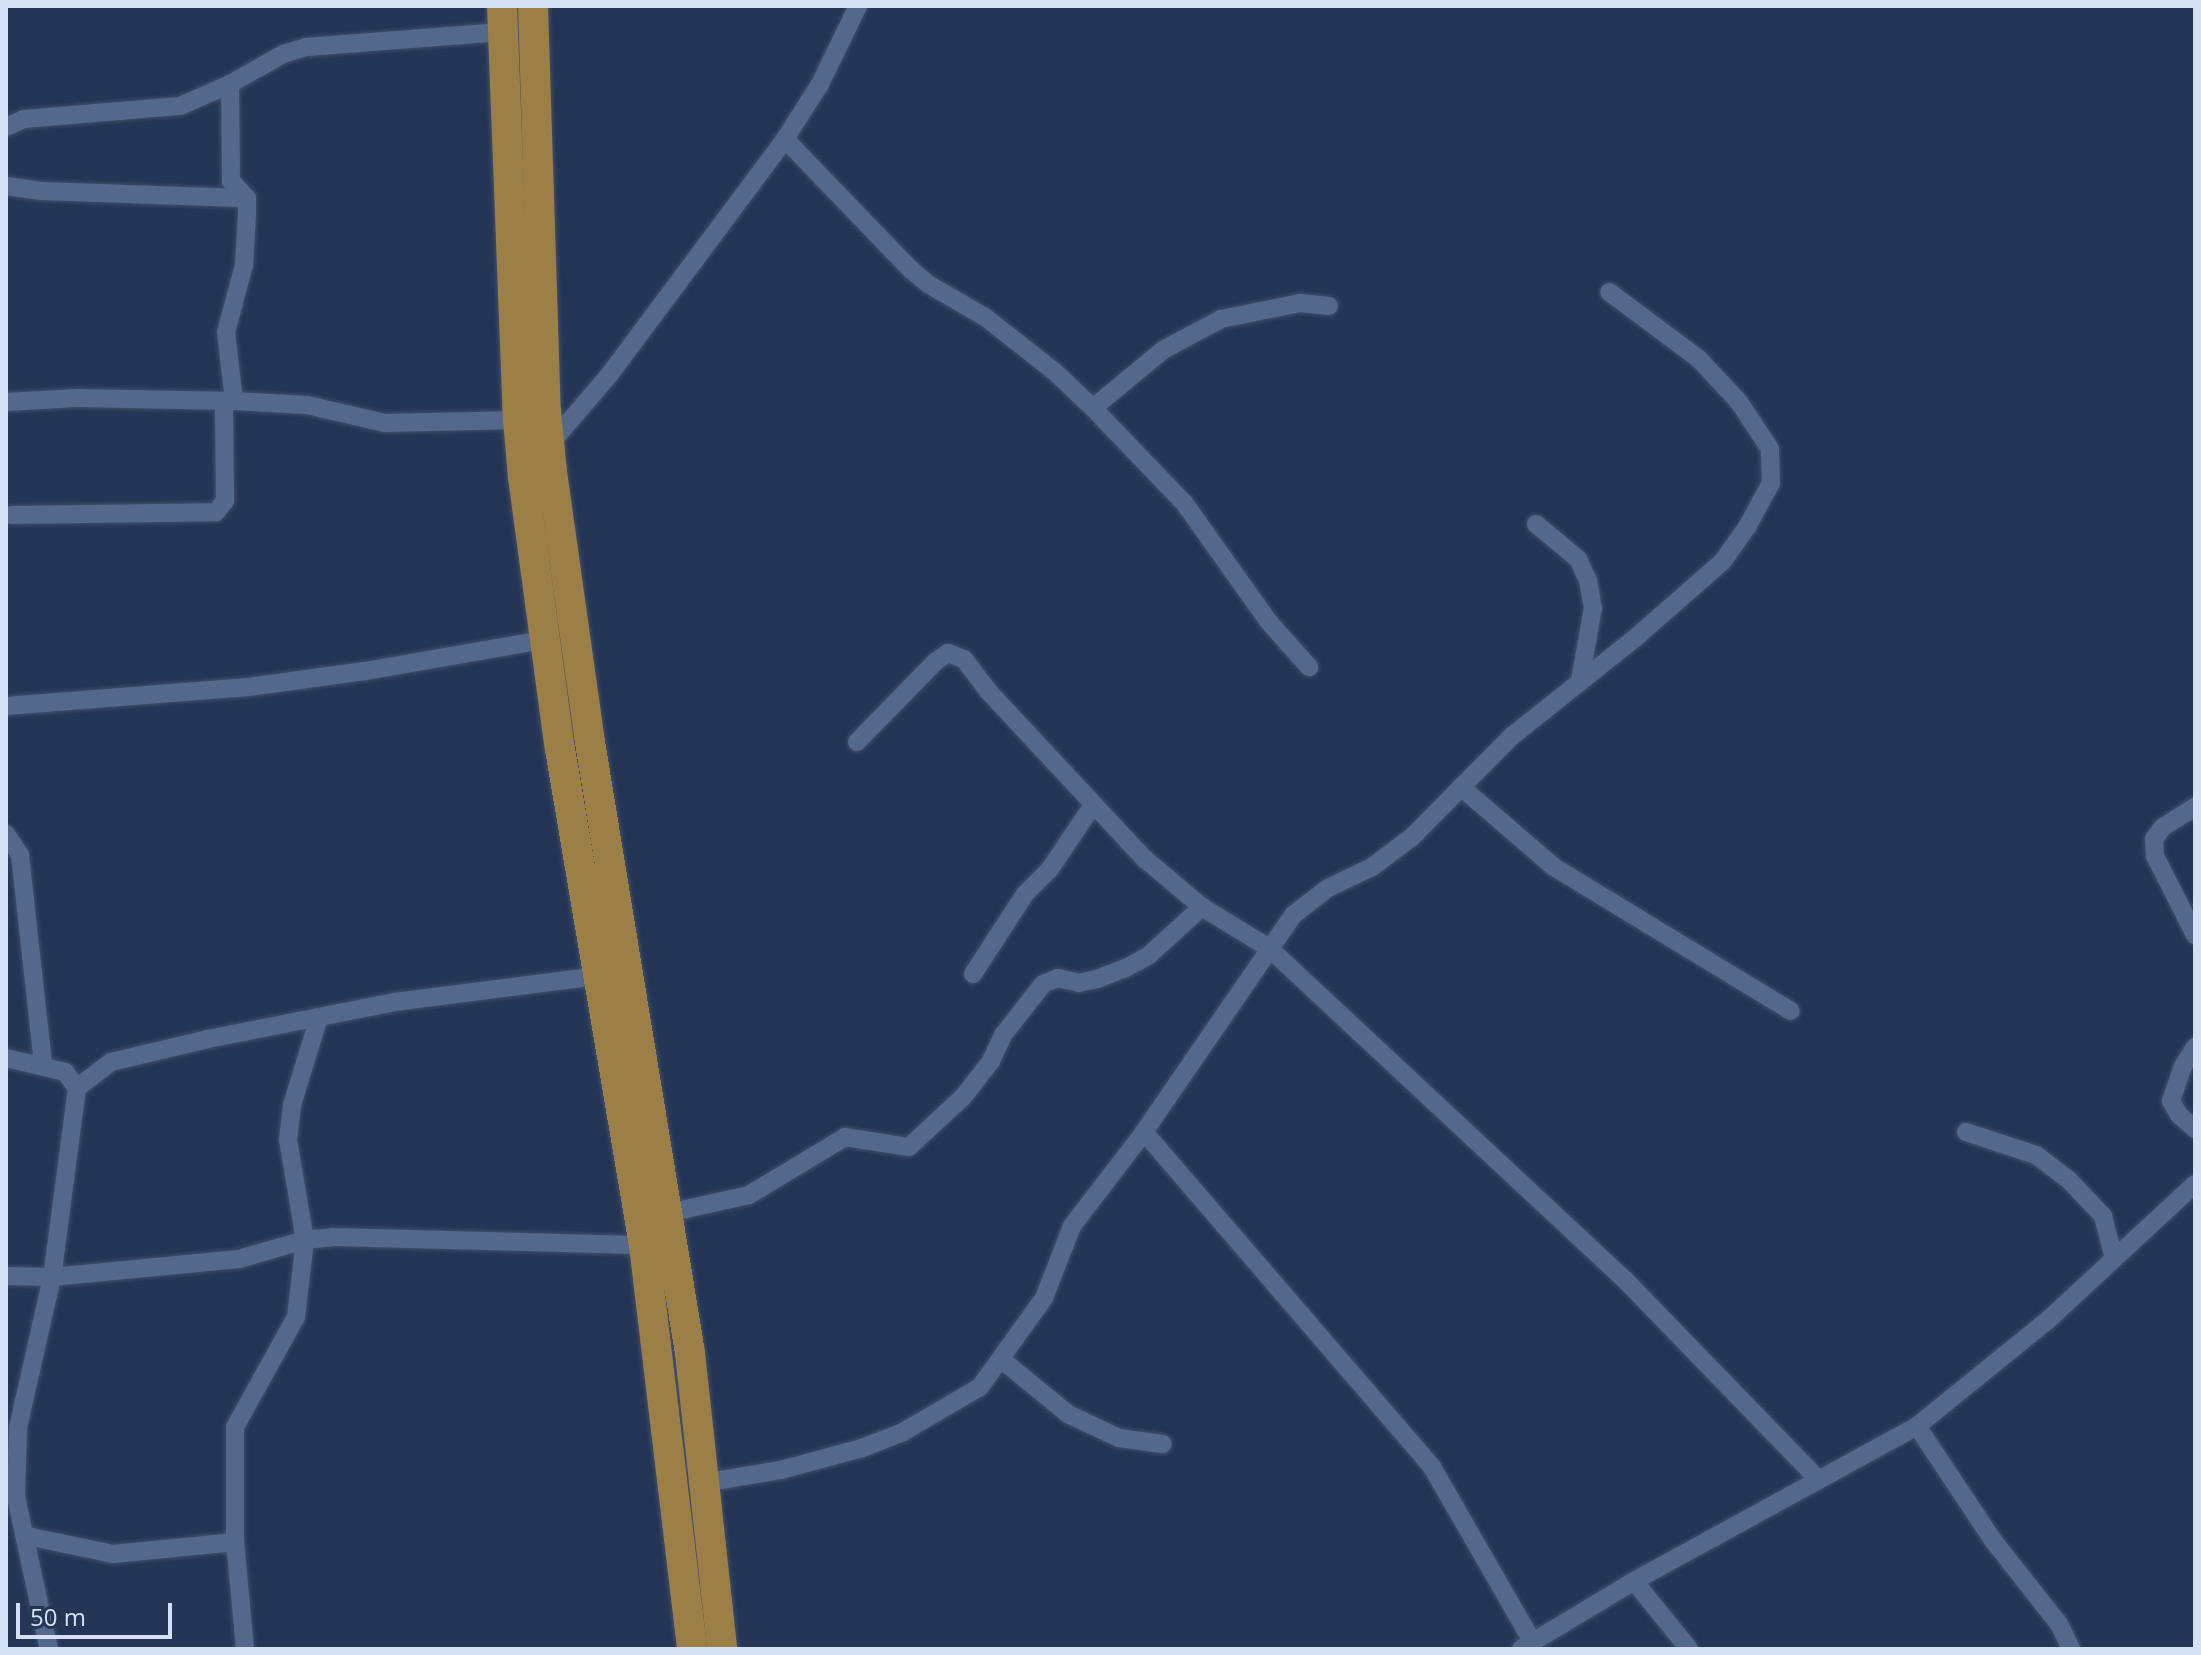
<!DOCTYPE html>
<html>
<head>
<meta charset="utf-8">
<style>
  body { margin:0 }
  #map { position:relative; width:2201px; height:1655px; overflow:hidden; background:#243555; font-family:"Open Sans",sans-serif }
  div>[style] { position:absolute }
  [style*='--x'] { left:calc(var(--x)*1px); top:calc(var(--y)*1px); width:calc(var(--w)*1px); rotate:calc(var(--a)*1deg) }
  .roads { filter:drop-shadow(0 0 2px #404f6a) drop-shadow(0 0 2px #404f6a) }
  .minor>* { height:18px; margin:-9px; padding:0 9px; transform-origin:9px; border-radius:9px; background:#54688c }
  .trunk>* { height:30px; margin:-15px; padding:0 15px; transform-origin:15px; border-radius:15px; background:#9b7f47 }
  span { translate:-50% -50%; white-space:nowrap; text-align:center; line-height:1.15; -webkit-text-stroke:8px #243555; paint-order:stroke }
  .frame { position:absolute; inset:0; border:8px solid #d4e0f4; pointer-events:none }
  .scale { position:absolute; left:16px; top:1603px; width:156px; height:36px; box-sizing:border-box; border:4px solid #d4e0f4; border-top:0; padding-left:10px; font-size:24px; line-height:28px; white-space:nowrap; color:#d4e0f4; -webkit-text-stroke:6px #243555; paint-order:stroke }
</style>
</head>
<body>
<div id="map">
  <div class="roads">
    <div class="minor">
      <i style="--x:230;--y:84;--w:97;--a:89.4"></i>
      <i style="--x:231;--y:181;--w:23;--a:47"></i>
      <i style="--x:247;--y:198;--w:16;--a:90"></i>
      <i style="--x:247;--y:214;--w:51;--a:93.4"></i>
      <i style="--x:244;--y:265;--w:69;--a:105"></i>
      <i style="--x:226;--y:332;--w:69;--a:83.4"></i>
      <i style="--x:6;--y:127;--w:20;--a:-24"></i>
      <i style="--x:24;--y:119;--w:157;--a:-4.8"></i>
      <i style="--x:180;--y:106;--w:55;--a:-23.7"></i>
      <i style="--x:230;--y:84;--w:61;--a:-29.5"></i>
      <i style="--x:283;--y:54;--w:24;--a:-17"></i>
      <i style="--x:306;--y:47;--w:197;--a:-4.4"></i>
      <i style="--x:785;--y:139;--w:179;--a:46.1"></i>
      <i style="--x:909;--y:268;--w:25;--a:40"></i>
      <i style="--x:928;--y:284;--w:66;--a:30.1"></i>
      <i style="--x:985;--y:317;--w:89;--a:38.2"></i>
      <i style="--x:1055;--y:372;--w:52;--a:43.5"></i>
      <i style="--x:1093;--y:408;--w:133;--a:46.2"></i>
      <i style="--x:1185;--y:504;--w:143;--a:54.6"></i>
      <i style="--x:1268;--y:621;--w:62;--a:48.3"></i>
      <i style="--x:6;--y:186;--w:36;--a:8"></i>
      <i style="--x:42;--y:191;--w:205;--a:2"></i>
      <i style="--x:6;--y:402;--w:71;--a:-3.2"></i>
      <i style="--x:77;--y:398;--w:157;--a:1.1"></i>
      <i style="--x:234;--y:401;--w:73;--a:3.1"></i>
      <i style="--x:307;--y:405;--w:80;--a:13"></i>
      <i style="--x:385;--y:423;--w:133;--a:-1.3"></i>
      <i style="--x:1093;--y:408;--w:91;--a:-39.6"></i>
      <i style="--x:1163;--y:350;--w:66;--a:-28.1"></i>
      <i style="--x:1221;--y:319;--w:81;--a:-11.4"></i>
      <i style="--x:1300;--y:303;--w:29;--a:6"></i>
      <i style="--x:550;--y:444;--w:92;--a:-49.4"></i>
      <i style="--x:610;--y:374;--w:293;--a:-53.3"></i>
      <i style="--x:785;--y:139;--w:65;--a:-57.5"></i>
      <i style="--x:820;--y:84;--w:87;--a:-64"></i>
      <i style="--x:12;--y:515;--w:204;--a:-0.8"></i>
      <i style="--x:216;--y:512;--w:14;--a:-51"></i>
      <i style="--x:225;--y:501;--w:100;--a:-90.6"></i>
      <i style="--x:1536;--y:524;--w:55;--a:39.8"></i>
      <i style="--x:1578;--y:559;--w:23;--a:65"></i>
      <i style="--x:1588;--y:580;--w:28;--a:80"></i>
      <i style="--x:1593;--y:608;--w:73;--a:100.2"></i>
      <i style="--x:6;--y:706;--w:243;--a:-4.5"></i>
      <i style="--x:248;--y:687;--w:118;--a:-7.8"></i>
      <i style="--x:365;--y:671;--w:181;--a:-9.9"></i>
      <i style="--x:857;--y:742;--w:112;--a:-45.7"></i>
      <i style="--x:935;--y:662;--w:16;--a:-35"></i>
      <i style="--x:948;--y:653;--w:17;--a:21"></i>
      <i style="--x:964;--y:659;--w:41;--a:52.9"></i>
      <i style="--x:989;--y:692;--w:229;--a:47"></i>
      <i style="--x:1145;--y:859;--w:75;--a:40.1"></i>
      <i style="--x:1202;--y:907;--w:79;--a:31.5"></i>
      <i style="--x:1269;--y:948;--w:491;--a:43"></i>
      <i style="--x:1628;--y:1283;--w:273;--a:45.9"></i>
      <i style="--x:1461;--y:787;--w:123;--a:40.7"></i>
      <i style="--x:1554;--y:867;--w:277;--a:31.3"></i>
      <i style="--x:2195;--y:807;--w:38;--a:148"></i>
      <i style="--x:2163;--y:827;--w:15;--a:127"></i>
      <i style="--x:2154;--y:839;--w:17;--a:87"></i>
      <i style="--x:2155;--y:856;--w:89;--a:63.1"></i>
      <i style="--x:6;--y:834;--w:25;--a:56"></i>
      <i style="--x:20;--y:855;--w:210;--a:83.7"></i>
      <i style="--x:973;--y:974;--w:95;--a:-57"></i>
      <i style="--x:1025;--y:894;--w:35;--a:-45"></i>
      <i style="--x:1050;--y:869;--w:77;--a:-56.1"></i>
      <i style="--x:2195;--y:1047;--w:22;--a:122"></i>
      <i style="--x:2183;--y:1066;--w:37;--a:109"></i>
      <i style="--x:2171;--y:1101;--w:16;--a:60"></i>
      <i style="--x:2179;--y:1115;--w:21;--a:41"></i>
      <i style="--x:6;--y:1058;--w:61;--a:13.3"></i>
      <i style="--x:65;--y:1072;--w:20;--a:53"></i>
      <i style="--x:77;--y:1088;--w:191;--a:97.5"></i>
      <i style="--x:52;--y:1277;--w:155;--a:102.7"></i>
      <i style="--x:18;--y:1428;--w:69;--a:91.7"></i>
      <i style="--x:16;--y:1497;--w:156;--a:77.8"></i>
      <i style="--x:77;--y:1088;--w:43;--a:-37.4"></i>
      <i style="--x:111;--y:1062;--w:100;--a:-13.3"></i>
      <i style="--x:208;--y:1039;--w:191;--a:-11.2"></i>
      <i style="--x:395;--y:1002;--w:212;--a:-7.3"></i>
      <i style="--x:1144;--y:1132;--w:442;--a:49.3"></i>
      <i style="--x:1432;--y:1467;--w:201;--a:60.1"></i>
      <i style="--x:1966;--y:1132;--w:74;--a:18.2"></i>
      <i style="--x:2036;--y:1155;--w:41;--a:37.1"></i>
      <i style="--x:2069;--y:1180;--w:50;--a:46.6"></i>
      <i style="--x:2103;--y:1216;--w:44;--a:75.7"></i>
      <i style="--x:668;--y:1213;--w:83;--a:-12.5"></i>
      <i style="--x:749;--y:1195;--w:112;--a:-31.1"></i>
      <i style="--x:845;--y:1137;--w:65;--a:8.9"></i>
      <i style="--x:909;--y:1147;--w:74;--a:-42.8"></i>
      <i style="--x:963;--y:1097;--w:46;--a:-52.1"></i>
      <i style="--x:991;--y:1061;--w:29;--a:-65"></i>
      <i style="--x:1003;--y:1035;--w:65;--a:-51.9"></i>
      <i style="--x:1043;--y:984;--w:16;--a:-22"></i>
      <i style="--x:1058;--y:978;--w:22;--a:13"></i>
      <i style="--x:1079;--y:983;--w:18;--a:-13"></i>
      <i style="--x:1097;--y:979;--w:31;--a:-21"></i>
      <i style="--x:1126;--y:968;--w:26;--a:-29"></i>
      <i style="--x:1149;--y:955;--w:72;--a:-42.2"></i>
      <i style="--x:6;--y:1276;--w:46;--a:1.2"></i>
      <i style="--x:52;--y:1277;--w:188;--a:-5.5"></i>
      <i style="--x:239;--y:1259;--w:69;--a:-16.1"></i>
      <i style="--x:305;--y:1240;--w:27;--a:-6"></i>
      <i style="--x:332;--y:1237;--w:312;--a:1.5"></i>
      <i style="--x:1002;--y:1360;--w:85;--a:39.3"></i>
      <i style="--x:1068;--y:1414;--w:56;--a:25.2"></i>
      <i style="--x:1119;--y:1438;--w:44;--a:7.8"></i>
      <i style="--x:1917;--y:1426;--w:136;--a:56.4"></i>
      <i style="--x:1992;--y:1539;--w:108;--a:51.8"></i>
      <i style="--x:2059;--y:1624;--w:28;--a:64"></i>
      <i style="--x:703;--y:1483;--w:79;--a:-9.5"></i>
      <i style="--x:781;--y:1470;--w:84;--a:-15.2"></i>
      <i style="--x:862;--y:1448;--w:44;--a:-21.3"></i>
      <i style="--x:903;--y:1432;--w:89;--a:-30.3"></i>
      <i style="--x:980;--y:1387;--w:110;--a:-54.3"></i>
      <i style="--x:1044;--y:1298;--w:77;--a:-68.7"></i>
      <i style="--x:1072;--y:1226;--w:118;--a:-52.5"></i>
      <i style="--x:1144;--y:1132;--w:263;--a:-55.5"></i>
      <i style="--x:1293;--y:915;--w:44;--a:-37.6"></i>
      <i style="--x:1328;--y:888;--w:49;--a:-25.5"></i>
      <i style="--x:1372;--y:867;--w:50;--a:-36.9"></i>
      <i style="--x:1412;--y:837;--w:142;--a:-45.3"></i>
      <i style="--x:1512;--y:736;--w:156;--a:-38.5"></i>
      <i style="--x:1634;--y:639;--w:118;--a:-41.2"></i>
      <i style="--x:1723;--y:561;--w:42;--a:-54.8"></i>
      <i style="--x:1747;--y:527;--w:50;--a:-61.4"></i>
      <i style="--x:1771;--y:483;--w:34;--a:-92"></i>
      <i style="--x:1770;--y:449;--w:56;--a:-123.4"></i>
      <i style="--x:1739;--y:402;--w:59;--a:-132.9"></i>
      <i style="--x:1699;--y:359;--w:112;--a:-143.3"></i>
      <i style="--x:27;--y:1536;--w:88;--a:11.8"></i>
      <i style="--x:113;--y:1554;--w:123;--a:-5.6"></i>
      <i style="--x:1634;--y:1581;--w:87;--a:51"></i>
      <i style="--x:245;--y:1649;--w:107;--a:-95.3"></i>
      <i style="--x:235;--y:1542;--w:115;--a:-90"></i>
      <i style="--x:235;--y:1427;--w:126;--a:-61"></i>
      <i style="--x:296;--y:1317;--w:78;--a:-83.3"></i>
      <i style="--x:305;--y:1240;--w:102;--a:-99.6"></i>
      <i style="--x:288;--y:1139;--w:34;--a:-83"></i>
      <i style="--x:292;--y:1105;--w:92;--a:-72.9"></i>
      <i style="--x:1521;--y:1649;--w:132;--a:-31"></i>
      <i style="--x:1634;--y:1581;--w:323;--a:-28.7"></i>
      <i style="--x:1917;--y:1426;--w:169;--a:-39"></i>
      <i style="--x:2048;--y:1320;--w:200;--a:-42.8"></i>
    </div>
    <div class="trunk">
      <i style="--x:502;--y:6;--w:414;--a:87.8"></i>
      <i style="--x:518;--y:420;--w:57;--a:85"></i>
      <i style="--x:523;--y:477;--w:275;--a:82.3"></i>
      <i style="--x:560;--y:749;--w:503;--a:80.39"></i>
      <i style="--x:644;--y:1245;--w:407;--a:83.2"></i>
      <i style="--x:533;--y:6;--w:405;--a:88.2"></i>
      <i style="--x:546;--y:411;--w:61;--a:84.4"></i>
      <i style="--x:552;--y:472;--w:267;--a:82"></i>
      <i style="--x:589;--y:736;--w:625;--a:80.7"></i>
      <i style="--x:690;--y:1353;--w:298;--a:83.8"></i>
    </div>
  </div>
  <div class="frame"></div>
  <div class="scale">50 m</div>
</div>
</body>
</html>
